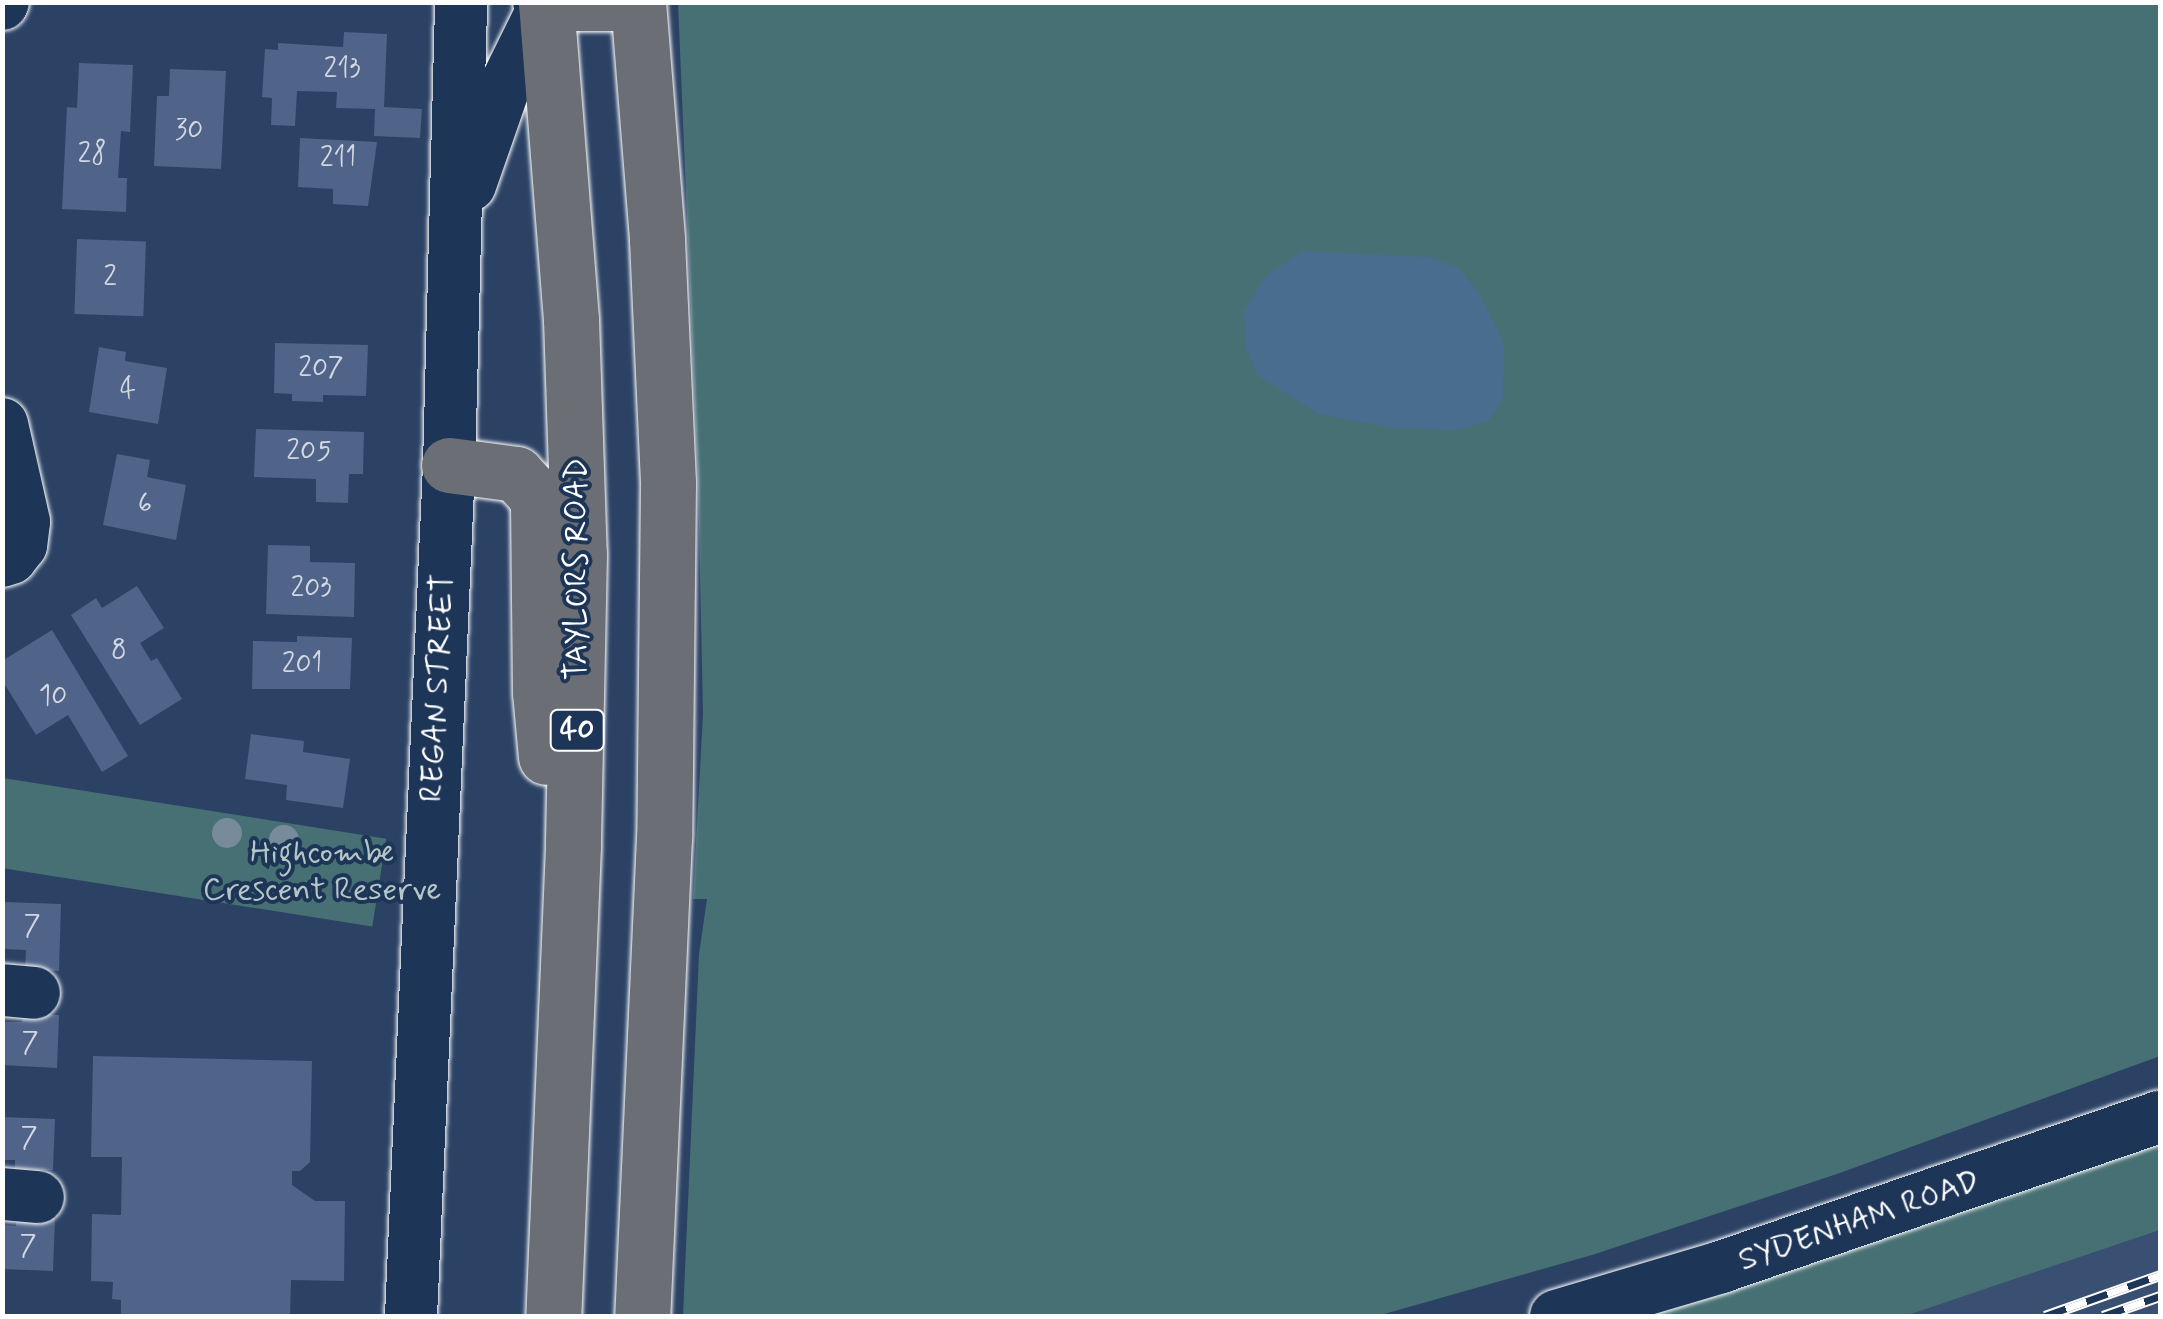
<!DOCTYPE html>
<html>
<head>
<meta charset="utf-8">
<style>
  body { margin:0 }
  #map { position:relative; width:2163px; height:1319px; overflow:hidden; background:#2b4265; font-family:Mynerve,sans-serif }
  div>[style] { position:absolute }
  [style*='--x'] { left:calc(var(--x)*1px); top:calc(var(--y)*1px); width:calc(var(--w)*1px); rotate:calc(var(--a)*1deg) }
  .built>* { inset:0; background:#3a5073 }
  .green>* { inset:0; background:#477074; transform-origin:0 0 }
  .water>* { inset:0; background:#486d8e }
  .building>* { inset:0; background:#506389; transform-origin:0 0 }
  .roads { filter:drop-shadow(0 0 2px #fff) drop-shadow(0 0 2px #fff) }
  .minor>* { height:52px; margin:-26px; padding:0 26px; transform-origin:26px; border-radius:26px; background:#1d3557 }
  .major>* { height:55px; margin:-27.5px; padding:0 27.5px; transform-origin:27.5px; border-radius:27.5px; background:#6b6f75 }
  .rail>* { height:11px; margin-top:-5.5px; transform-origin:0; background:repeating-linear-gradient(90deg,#1d3557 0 22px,#fff 0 44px); box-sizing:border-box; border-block:2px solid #fff }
  .trees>* { width:30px; height:30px; margin:-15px; border-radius:50%; background:#778b9b }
  span { translate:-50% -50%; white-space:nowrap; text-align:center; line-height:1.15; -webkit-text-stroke:8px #1d3557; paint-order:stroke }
  .number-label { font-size:28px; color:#d3d8e2 }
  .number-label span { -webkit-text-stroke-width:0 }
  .shield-label span { padding:2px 8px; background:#1d3557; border:2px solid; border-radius:8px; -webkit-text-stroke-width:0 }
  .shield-label { font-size:30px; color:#fff; font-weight:700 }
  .street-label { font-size:32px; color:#fff }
  .park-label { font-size:32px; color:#b5c6c7 }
  .frame { position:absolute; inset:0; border:5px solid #fff; pointer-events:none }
</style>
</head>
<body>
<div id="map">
  <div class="built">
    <i style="clip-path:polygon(2160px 1230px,2160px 1316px,1904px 1316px,1917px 1312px)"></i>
  </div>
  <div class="green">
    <i style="clip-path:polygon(678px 3px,2160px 3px,2160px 1056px,1837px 1174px,1592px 1255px,1377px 1316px,683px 1316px,699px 954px,707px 899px,693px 899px,703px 714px,698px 476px)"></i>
    <i style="left:3px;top:778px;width:388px;height:89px;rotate:9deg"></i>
    <i style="clip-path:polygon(2160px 1138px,2160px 1230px,1917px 1312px,1904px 1316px,1609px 1316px)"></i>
  </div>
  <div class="water">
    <i style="clip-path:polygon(1303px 251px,1428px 257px,1458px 267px,1481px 296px,1504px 344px,1503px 398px,1489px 421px,1456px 430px,1392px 428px,1319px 414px,1258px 376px,1246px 348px,1244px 311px,1267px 275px)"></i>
  </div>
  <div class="building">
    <i style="clip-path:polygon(344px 32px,387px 34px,384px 107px,422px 109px,420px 138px,374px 136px,375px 109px,336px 108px,337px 92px,297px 91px,295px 126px,271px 125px,272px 98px,262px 97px,265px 49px,278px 50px,278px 43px,343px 47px)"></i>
    <i style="clip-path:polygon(79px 63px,133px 65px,130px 132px,121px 131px,118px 178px,127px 178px,126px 212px,62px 209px,67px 107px,77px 108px)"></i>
    <i style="clip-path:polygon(170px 69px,226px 71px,221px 169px,154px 166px,157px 96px,169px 96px)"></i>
    <i style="clip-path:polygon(300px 138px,377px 142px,368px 206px,333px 204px,333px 189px,298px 187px)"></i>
    <i style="left:77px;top:239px;width:69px;height:75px;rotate:2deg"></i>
    <i style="clip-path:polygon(275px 343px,368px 345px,366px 396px,323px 395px,323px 402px,292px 401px,292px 394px,274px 393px)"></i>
    <i style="clip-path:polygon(99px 347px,126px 352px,125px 361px,167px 368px,158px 424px,89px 412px)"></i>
    <i style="clip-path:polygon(256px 429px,364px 432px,363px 474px,349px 474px,348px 503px,316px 502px,316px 479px,254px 477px)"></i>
    <i style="clip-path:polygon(117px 454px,150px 460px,147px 477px,186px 485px,176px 540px,103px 525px)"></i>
    <i style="clip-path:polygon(268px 545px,310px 546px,310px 562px,355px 563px,354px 617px,266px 614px)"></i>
    <i style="clip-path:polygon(137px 586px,164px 628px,140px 643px,151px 661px,157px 658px,182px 699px,140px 725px,71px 615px,96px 598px,102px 608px)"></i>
    <i style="clip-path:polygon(52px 630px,128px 756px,102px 772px,68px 715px,36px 735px,2px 680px,2px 661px)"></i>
    <i style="clip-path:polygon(297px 636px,352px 638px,350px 689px,252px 689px,253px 641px,297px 642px)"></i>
    <i style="clip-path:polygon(251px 734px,304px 741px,303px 752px,350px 759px,343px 808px,286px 800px,287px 785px,245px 779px)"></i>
    <i style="clip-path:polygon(5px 902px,61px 904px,59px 971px,25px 969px,26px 950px,3px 949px)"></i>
    <i style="clip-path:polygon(22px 1013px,59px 1015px,57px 1068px,2px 1065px,2px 1022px,22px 1022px)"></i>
    <i style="clip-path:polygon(93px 1056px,312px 1061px,310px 1162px,300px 1171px,292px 1171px,292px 1185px,315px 1201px,345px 1201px,344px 1281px,291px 1280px,290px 1316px,121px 1316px,121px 1300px,112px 1299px,113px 1282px,91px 1281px,92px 1214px,121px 1215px,122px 1157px,91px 1157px)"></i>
    <i style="clip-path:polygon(2px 1117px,55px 1119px,53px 1170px,15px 1169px,15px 1160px,2px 1160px)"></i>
    <i style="clip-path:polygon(16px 1217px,55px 1218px,53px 1271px,2px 1269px,2px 1225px,16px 1226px)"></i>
  </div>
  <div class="roads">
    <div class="minor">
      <i style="--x:2;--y:4;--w:2;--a:-63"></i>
      <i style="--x:470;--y:185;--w:101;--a:-70.8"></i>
      <i style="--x:503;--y:90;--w:97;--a:-63.7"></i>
      <i style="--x:546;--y:3;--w:7;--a:-172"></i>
      <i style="--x:2;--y:424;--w:100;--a:77.3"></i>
      <i style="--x:24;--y:522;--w:23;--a:97"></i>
      <i style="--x:21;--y:545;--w:16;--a:128"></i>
      <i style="--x:11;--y:558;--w:9;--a:162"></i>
      <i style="--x:2;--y:990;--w:32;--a:5"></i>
      <i style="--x:2;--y:1194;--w:36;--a:5"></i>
      <i style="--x:411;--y:1316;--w:852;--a:-87.44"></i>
      <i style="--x:449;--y:465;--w:463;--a:-88.5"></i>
      <i style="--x:1556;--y:1316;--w:172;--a:-16.5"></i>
      <i style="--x:1721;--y:1267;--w:464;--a:-18.9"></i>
    </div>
    <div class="major">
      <i style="--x:546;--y:2;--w:318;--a:85.5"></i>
      <i style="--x:571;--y:319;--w:235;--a:88.1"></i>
      <i style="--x:579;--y:554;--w:292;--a:91.2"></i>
      <i style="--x:573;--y:846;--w:470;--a:92.4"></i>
      <i style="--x:638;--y:2;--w:239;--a:85.4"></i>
      <i style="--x:657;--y:240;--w:243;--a:87.4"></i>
      <i style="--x:668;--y:483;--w:354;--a:90.6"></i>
      <i style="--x:664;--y:837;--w:480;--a:92.6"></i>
      <i style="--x:546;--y:3;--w:92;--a:0"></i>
      <i style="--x:449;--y:465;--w:68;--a:7.7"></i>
      <i style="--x:516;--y:474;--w:25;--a:47"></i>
      <i style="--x:533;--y:492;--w:13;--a:67"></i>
      <i style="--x:538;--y:504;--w:188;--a:89.4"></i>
      <i style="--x:540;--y:692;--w:65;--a:84.7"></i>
    </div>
  </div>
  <div class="rail">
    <i style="--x:2045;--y:1316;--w:122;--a:-19.6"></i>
    <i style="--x:2103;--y:1316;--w:60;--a:-19.3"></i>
  </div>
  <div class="trees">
    <i style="left:227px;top:833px"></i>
    <i style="left:284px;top:840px"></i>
  </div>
  <div class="number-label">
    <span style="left:342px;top:70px">213</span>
    <span style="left:189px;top:131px">30</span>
    <span style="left:92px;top:155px">28</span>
    <span style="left:338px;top:159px">211</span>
    <span style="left:110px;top:278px">2</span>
    <span style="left:321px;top:369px">207</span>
    <span style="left:128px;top:390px">4</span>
    <span style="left:309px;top:452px">205</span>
    <span style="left:145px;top:505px">6</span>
    <span style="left:311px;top:589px">203</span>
    <span style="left:119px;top:651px">8</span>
    <span style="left:302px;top:665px">201</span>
    <span style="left:53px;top:697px">10</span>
    <span style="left:32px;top:927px">7</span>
    <span style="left:30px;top:1044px">7</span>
    <span style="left:29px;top:1139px">7</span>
    <span style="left:28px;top:1247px">7</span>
  </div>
  <div class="shield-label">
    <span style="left:577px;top:730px">40</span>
  </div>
  <div class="street-label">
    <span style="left:577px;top:569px;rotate:-90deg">TAYLORS ROAD</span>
    <span style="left:438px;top:688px;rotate:-87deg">REGAN STREET</span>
    <span style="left:1859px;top:1221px;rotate:-19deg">SYDENHAM ROAD</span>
  </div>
  <div class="park-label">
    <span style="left:322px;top:872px">Highcombe<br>Crescent Reserve</span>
  </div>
  <div class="frame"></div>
</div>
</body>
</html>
